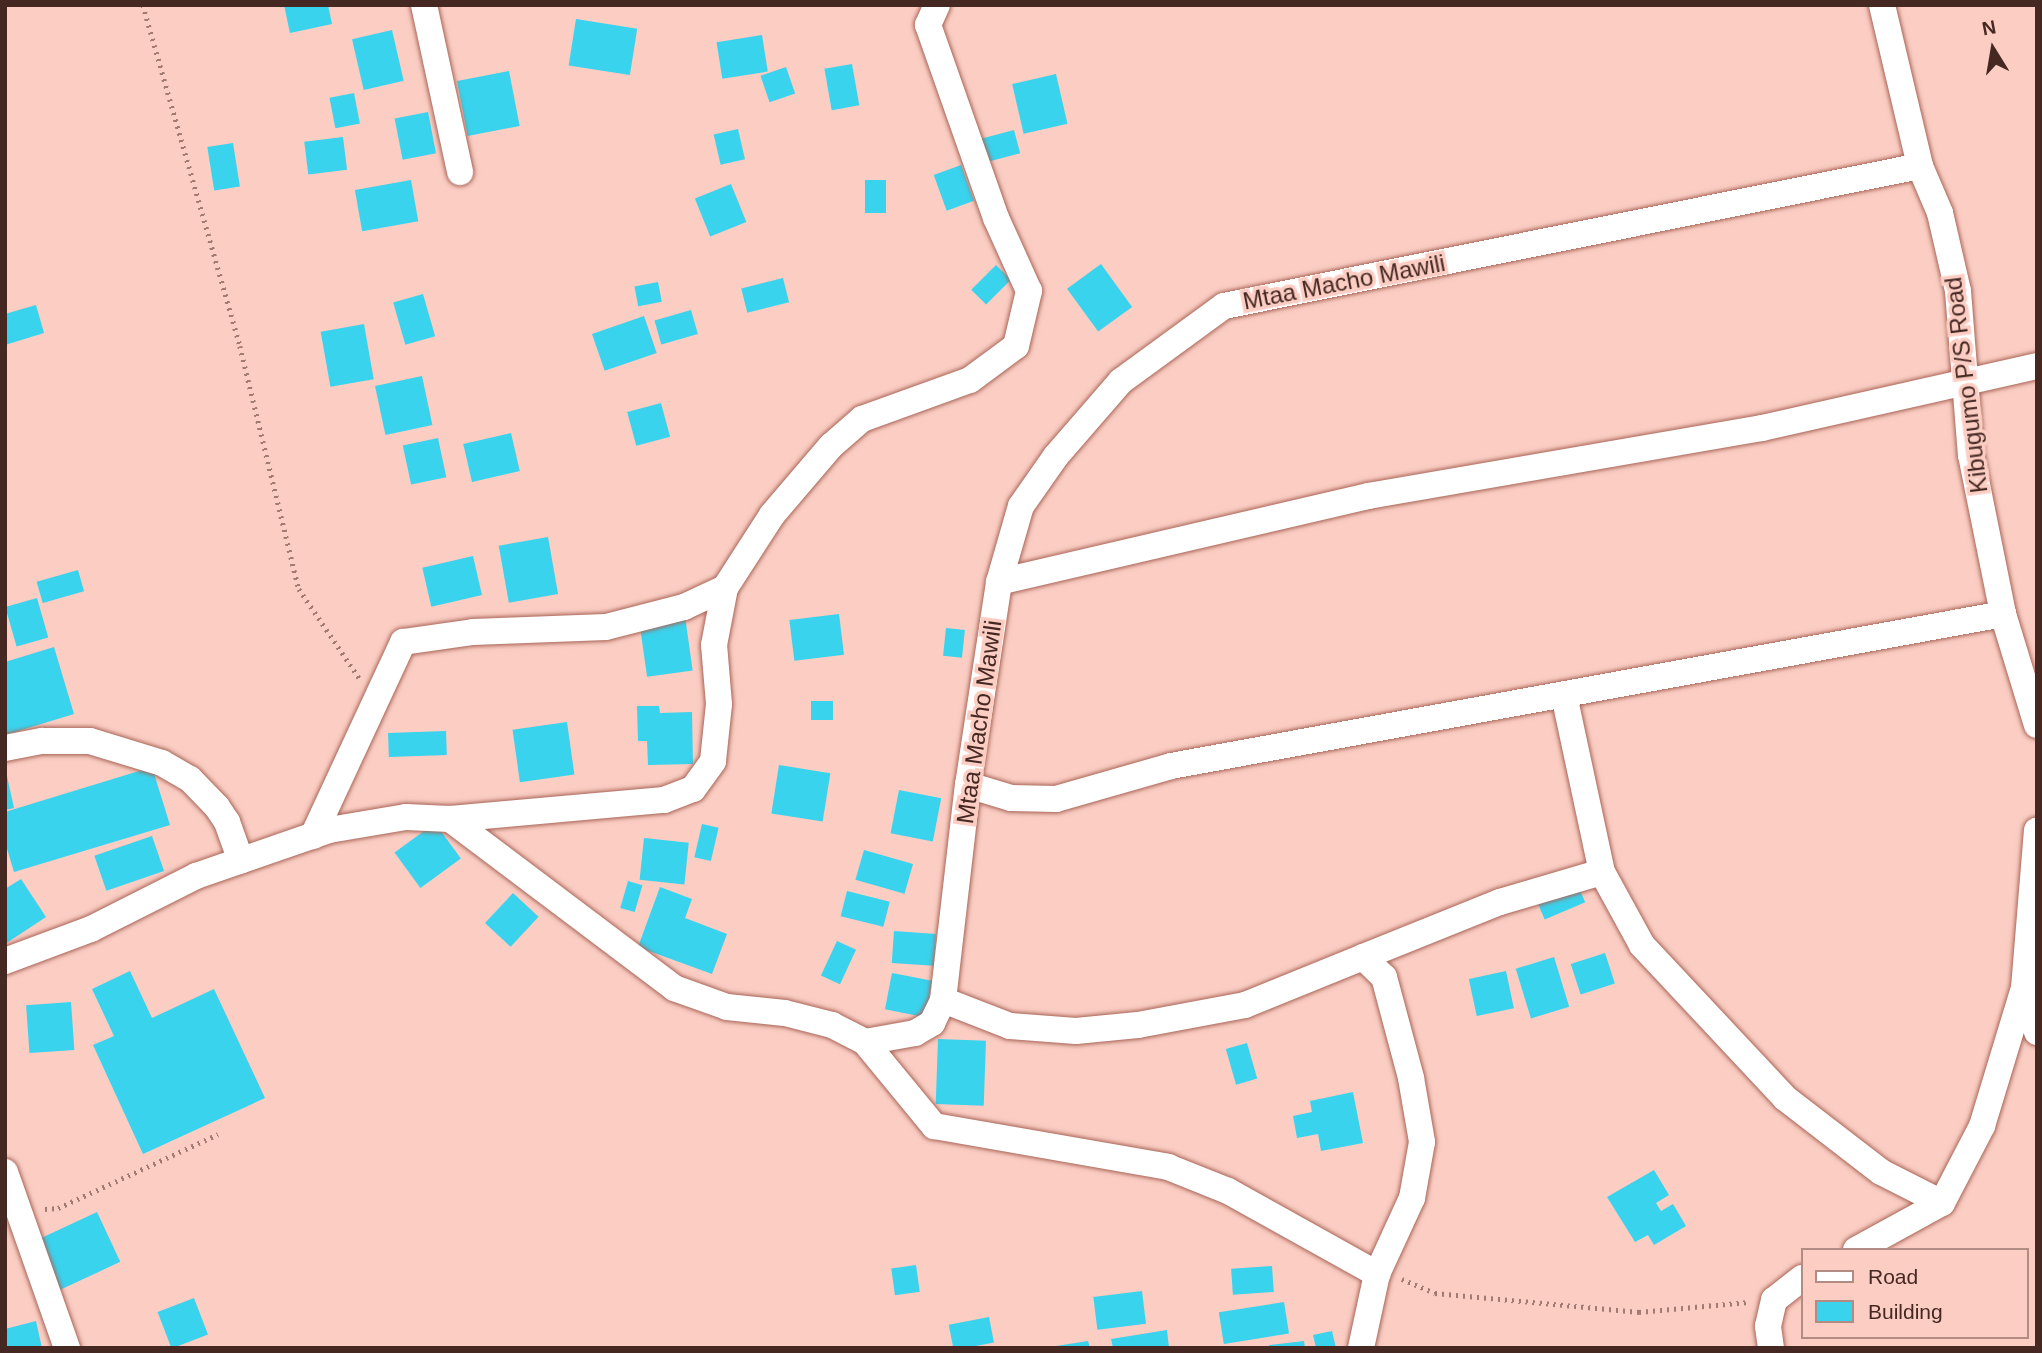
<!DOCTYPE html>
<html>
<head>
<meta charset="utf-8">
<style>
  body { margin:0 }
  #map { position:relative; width:2042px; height:1353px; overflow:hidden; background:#fbcdc3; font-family:Helvetica,sans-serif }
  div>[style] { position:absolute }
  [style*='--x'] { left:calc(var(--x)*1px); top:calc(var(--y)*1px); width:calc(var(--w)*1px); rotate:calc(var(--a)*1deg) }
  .building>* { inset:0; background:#39d3ee; transform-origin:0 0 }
  .path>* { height:4.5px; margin-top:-2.25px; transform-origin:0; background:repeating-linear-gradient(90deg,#a17b73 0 2px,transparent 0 7px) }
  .roads { filter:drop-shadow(0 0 2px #a86557) drop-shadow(0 0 2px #a86557) }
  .minor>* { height:26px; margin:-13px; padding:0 13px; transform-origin:13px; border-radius:13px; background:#fff }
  span { translate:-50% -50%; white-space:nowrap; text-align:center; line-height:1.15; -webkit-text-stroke:7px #fbcdc3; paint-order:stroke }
  .street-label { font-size:24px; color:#452822 }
  .frame { position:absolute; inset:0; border:7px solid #452822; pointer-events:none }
  .legend { position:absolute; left:1801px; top:1248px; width:228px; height:91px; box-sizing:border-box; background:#fbcdc3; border:2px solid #b28b83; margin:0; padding:9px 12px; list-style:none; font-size:21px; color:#452822 }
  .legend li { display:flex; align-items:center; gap:14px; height:35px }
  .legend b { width:35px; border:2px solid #b28b83 }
  .north { position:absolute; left:1958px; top:14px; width:70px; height:70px; -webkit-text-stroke:5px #fbcdc3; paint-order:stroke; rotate:349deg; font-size:19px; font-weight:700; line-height:28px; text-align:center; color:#452822 }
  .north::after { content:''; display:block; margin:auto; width:24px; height:32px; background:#452822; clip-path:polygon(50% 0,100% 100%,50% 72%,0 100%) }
</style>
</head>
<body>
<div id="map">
  <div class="building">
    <i style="clip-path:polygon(284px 5px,328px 5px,332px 24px,290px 33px)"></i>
    <i style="left:576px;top:19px;width:62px;height:47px;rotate:9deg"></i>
    <i style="left:392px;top:30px;width:52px;height:41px;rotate:77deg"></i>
    <i style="left:762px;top:35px;width:37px;height:46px;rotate:81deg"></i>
    <i style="left:852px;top:64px;width:42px;height:28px;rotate:80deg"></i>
    <i style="left:786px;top:67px;width:28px;height:27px;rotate:71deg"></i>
    <i style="left:509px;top:71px;width:56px;height:53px;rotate:79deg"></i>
    <i style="left:1056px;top:74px;width:51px;height:45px;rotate:77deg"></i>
    <i style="left:354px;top:93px;width:31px;height:25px;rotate:79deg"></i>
    <i style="left:428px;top:112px;width:42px;height:34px;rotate:79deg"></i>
    <i style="left:738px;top:129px;width:31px;height:25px;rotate:77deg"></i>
    <i style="left:1014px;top:130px;width:24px;height:42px;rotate:75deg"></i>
    <i style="left:343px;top:137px;width:33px;height:39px;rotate:83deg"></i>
    <i style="left:233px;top:143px;width:44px;height:26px;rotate:81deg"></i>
    <i style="left:961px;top:165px;width:38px;height:29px;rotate:70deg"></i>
    <i style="left:411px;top:180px;width:42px;height:57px;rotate:80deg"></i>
    <i style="left:865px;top:180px;width:21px;height:33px"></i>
    <i style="left:731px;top:184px;width:41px;height:39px;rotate:68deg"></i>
    <i style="left:1101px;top:264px;width:53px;height:42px;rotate:54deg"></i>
    <i style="left:996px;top:265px;width:21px;height:35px;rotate:45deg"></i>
    <i style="left:783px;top:278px;width:25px;height:43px;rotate:76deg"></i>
    <i style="left:658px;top:282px;width:20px;height:24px;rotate:79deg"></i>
    <i style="left:423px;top:294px;width:44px;height:31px;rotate:74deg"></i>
    <i style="clip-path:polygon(36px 305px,44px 333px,5px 345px,5px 314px)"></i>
    <i style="left:691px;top:310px;width:25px;height:38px;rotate:74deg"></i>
    <i style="left:644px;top:316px;width:39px;height:55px;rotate:71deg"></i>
    <i style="left:364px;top:324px;width:56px;height:44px;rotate:80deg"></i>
    <i style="left:422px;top:376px;width:50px;height:48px;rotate:78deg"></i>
    <i style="left:661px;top:403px;width:35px;height:35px;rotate:75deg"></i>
    <i style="left:511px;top:433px;width:39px;height:49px;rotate:77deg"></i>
    <i style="left:438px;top:438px;width:40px;height:36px;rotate:78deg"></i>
    <i style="left:548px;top:537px;width:58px;height:50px;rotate:80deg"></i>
    <i style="left:473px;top:556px;width:40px;height:52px;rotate:77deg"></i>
    <i style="left:78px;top:570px;width:22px;height:43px;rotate:74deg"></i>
    <i style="left:37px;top:598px;width:41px;height:33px;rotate:74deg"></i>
    <i style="left:839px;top:614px;width:41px;height:50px;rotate:83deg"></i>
    <i style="left:685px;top:616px;width:55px;height:46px;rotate:82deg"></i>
    <i style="left:946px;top:628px;width:19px;height:28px;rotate:6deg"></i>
    <i style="clip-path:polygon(54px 647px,74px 714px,5px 735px,5px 662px)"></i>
    <i style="left:811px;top:701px;width:22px;height:19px"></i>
    <i style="clip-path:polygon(637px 706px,659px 706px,660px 713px,692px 712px,693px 764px,648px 765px,647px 741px,638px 741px)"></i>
    <i style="left:567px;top:722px;width:53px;height:55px;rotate:82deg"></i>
    <i style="left:446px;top:731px;width:24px;height:58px;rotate:88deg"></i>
    <i style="left:779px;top:765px;width:52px;height:49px;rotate:9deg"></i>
    <i style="clip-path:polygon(5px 767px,14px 808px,5px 810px)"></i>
    <i style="clip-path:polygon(152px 767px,170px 825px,14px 872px,5px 842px,5px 812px)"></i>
    <i style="left:899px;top:790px;width:43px;height:44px;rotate:11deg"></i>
    <i style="left:435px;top:823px;width:44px;height:50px;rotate:54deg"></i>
    <i style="left:702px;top:824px;width:17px;height:34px;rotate:13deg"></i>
    <i style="left:152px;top:836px;width:37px;height:61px;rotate:71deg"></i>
    <i style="left:644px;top:838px;width:45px;height:42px;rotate:6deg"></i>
    <i style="left:864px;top:850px;width:51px;height:31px;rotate:16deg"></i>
    <i style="clip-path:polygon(21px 879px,46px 917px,5px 944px,5px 889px)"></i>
    <i style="left:628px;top:881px;width:15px;height:28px;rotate:16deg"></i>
    <i style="left:1577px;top:883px;width:21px;height:44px;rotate:67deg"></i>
    <i style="clip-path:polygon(660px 887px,692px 899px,685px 918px,727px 934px,712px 974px,638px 947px)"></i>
    <i style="left:847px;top:891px;width:44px;height:26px;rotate:14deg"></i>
    <i style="left:513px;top:893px;width:35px;height:41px;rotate:43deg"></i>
    <i style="left:894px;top:931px;width:42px;height:32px;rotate:4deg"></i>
    <i style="left:837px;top:941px;width:21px;height:38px;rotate:25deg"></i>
    <i style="left:1605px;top:953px;width:32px;height:36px;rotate:72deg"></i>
    <i style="left:1554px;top:957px;width:52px;height:40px;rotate:73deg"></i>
    <i style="clip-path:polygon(130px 971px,152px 1018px,214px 989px,265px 1098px,143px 1154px,93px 1045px,114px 1036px,92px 989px)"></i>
    <i style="left:1506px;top:971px;width:38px;height:38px;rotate:78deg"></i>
    <i style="left:892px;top:973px;width:41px;height:37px;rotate:11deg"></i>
    <i style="left:71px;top:1002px;width:48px;height:45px;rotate:86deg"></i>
    <i style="left:938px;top:1039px;width:48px;height:65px;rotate:2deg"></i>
    <i style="left:1247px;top:1043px;width:37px;height:22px;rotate:74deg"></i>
    <i style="clip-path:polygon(1353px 1092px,1363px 1143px,1321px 1151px,1318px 1134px,1297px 1138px,1293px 1116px,1312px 1112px,1310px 1101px)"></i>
    <i style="clip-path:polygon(1654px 1170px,1669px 1195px,1656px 1203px,1661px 1211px,1673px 1204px,1686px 1226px,1654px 1245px,1648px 1235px,1635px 1242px,1607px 1197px)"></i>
    <i style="left:97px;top:1212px;width:55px;height:68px;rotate:65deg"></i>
    <i style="left:916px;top:1265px;width:27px;height:25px;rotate:82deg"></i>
    <i style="left:1272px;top:1266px;width:26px;height:41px;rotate:86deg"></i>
    <i style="left:1142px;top:1291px;width:33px;height:49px;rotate:83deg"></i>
    <i style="left:194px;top:1298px;width:39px;height:39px;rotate:69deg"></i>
    <i style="left:1284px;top:1302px;width:32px;height:66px;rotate:81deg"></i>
    <i style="left:989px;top:1317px;width:26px;height:41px;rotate:79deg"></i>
    <i style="clip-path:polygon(36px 1321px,42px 1348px,5px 1348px,5px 1329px)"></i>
    <i style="clip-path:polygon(1167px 1330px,1169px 1348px,1113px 1348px,1111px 1339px)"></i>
    <i style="clip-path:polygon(1332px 1331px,1336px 1348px,1316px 1348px,1313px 1335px)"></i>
    <i style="clip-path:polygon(1088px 1341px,1090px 1348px,1056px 1348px,1056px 1346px)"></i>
    <i style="clip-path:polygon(1304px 1341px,1305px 1348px,1269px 1348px,1269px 1345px)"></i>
  </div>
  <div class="path">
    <i style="--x:143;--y:5;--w:355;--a:74.1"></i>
    <i style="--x:240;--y:346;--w:250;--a:76.4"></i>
    <i style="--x:299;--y:589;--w:109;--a:55.9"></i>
    <i style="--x:45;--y:1209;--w:13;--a:-4"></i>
    <i style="--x:58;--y:1208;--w:176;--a:-24.8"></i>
    <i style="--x:1402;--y:1279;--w:36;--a:23"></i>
    <i style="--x:1435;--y:1293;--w:205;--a:5.3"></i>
    <i style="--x:1639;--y:1312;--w:110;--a:-5.2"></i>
  </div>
  <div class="roads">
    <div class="minor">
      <i style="--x:424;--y:5;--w:171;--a:77.8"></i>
      <i style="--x:1882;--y:5;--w:165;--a:76.7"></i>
      <i style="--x:1920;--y:166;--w:51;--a:66.9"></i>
      <i style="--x:1940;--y:213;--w:80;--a:77"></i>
      <i style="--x:1958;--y:291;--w:165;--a:85.5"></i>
      <i style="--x:1971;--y:455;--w:162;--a:78.6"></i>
      <i style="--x:2003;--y:614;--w:116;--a:73"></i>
      <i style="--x:999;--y:582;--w:379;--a:-13.1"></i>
      <i style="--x:1368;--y:496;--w:400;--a:-9.8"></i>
      <i style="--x:1762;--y:428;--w:282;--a:-12.7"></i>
      <i style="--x:1564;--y:695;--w:181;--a:77.9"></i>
      <i style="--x:1602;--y:872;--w:83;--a:61.3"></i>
      <i style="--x:1642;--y:945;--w:209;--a:46.9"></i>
      <i style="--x:1785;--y:1098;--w:121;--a:37.6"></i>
      <i style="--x:1881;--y:1172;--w:68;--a:26.9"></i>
      <i style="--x:5;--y:748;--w:38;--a:-11"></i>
      <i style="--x:42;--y:741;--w:48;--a:0"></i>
      <i style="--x:90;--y:741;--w:75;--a:17"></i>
      <i style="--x:162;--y:763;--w:32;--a:30"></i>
      <i style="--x:190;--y:779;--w:39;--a:46"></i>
      <i style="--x:217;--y:807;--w:18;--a:56"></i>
      <i style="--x:227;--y:822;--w:41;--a:70.3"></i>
      <i style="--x:968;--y:785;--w:45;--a:16.8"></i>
      <i style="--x:1011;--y:798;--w:45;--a:1.3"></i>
      <i style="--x:1056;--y:799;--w:120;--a:-16"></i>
      <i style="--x:1171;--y:766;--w:846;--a:-10.35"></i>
      <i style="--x:450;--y:819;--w:215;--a:-5.1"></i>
      <i style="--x:664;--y:800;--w:31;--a:-21"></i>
      <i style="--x:693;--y:789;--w:34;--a:-54"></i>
      <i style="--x:713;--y:761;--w:57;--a:-84"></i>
      <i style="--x:719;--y:704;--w:59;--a:-94.8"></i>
      <i style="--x:714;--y:645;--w:58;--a:-79.1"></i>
      <i style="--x:725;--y:588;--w:87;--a:-57.2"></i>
      <i style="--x:772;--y:515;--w:91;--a:-49.5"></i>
      <i style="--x:831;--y:446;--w:41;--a:-41.1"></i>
      <i style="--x:862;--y:419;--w:115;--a:-19.9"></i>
      <i style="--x:970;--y:380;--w:57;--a:-36.5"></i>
      <i style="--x:1016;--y:346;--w:57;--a:-76.7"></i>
      <i style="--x:1029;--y:291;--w:80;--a:-114.3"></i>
      <i style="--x:996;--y:218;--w:205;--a:-109.4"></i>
      <i style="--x:928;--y:25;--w:22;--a:-66"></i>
      <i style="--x:313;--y:836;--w:214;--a:-65.1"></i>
      <i style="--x:403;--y:642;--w:71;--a:-8.1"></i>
      <i style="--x:473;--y:632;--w:133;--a:-2.2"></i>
      <i style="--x:606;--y:627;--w:81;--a:-14.4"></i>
      <i style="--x:684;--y:607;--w:45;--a:-24.9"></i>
      <i style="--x:1363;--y:957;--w:148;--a:-21.9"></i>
      <i style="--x:1500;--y:902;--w:106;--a:-16.4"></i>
      <i style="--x:5;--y:961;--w:92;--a:-20.4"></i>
      <i style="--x:91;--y:929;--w:118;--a:-26.8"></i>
      <i style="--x:196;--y:876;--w:141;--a:-19.1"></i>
      <i style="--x:329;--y:830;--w:78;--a:-9.6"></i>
      <i style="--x:406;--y:817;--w:44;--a:2.6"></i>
      <i style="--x:450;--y:819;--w:281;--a:37"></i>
      <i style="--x:674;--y:988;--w:56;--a:19.7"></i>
      <i style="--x:727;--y:1007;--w:58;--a:5.9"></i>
      <i style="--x:785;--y:1013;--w:49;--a:14.3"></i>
      <i style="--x:832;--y:1025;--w:37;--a:27"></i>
      <i style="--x:865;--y:1042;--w:109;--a:50.6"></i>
      <i style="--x:934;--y:1126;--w:238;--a:9.9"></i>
      <i style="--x:1168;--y:1167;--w:65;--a:21.8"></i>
      <i style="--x:1228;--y:1191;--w:171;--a:29.1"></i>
      <i style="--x:2024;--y:988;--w:46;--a:73.5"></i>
      <i style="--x:943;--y:1000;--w:72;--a:21.2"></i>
      <i style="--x:1010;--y:1026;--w:66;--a:4.3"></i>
      <i style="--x:1076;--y:1031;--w:62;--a:-5.5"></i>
      <i style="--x:1138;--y:1025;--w:109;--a:-10.6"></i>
      <i style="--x:1245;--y:1005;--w:127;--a:-22.1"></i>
      <i style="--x:1363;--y:957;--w:29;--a:44"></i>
      <i style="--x:1384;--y:977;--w:105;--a:75"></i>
      <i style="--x:1411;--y:1078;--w:65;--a:80.2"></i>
      <i style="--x:1422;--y:1142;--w:57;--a:100.1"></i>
      <i style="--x:1412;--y:1198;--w:84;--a:114.7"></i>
      <i style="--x:1377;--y:1274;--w:76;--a:102.2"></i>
      <i style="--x:865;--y:1042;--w:51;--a:-10.2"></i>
      <i style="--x:915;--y:1033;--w:20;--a:-30"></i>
      <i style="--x:932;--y:1023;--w:25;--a:-64"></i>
      <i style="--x:943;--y:1000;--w:216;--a:-83.4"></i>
      <i style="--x:968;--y:785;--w:205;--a:-81.3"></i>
      <i style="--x:999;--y:582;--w:79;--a:-73.9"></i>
      <i style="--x:1021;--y:506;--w:61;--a:-55"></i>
      <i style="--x:1056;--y:456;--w:99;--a:-49.1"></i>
      <i style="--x:1121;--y:381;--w:127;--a:-36.1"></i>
      <i style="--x:1224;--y:306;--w:710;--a:-11.37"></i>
      <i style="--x:5;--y:1172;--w:187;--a:70.6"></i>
      <i style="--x:1856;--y:1250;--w:98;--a:-28.7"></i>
      <i style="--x:1942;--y:1203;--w:87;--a:-62.5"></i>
      <i style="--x:1982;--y:1126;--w:144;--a:-73.1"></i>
      <i style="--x:2024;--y:988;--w:158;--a:-85.3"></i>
      <i style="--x:1771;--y:1348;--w:22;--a:-98"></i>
      <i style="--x:1768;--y:1326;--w:27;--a:-77"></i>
      <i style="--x:1774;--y:1300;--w:36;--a:-38"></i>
    </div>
  </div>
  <div class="street-label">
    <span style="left:1344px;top:282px;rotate:-11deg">Mtaa Macho Mawili</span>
    <span style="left:1966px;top:385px;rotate:-97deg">Kibugumo P/S Road</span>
    <span style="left:979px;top:722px;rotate:-82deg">Mtaa Macho Mawili</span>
  </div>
  <div class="frame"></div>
  <ul class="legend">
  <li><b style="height:9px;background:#fff"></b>Road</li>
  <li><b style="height:19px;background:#39d3ee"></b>Building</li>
  </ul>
  <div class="north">N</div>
</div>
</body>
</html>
